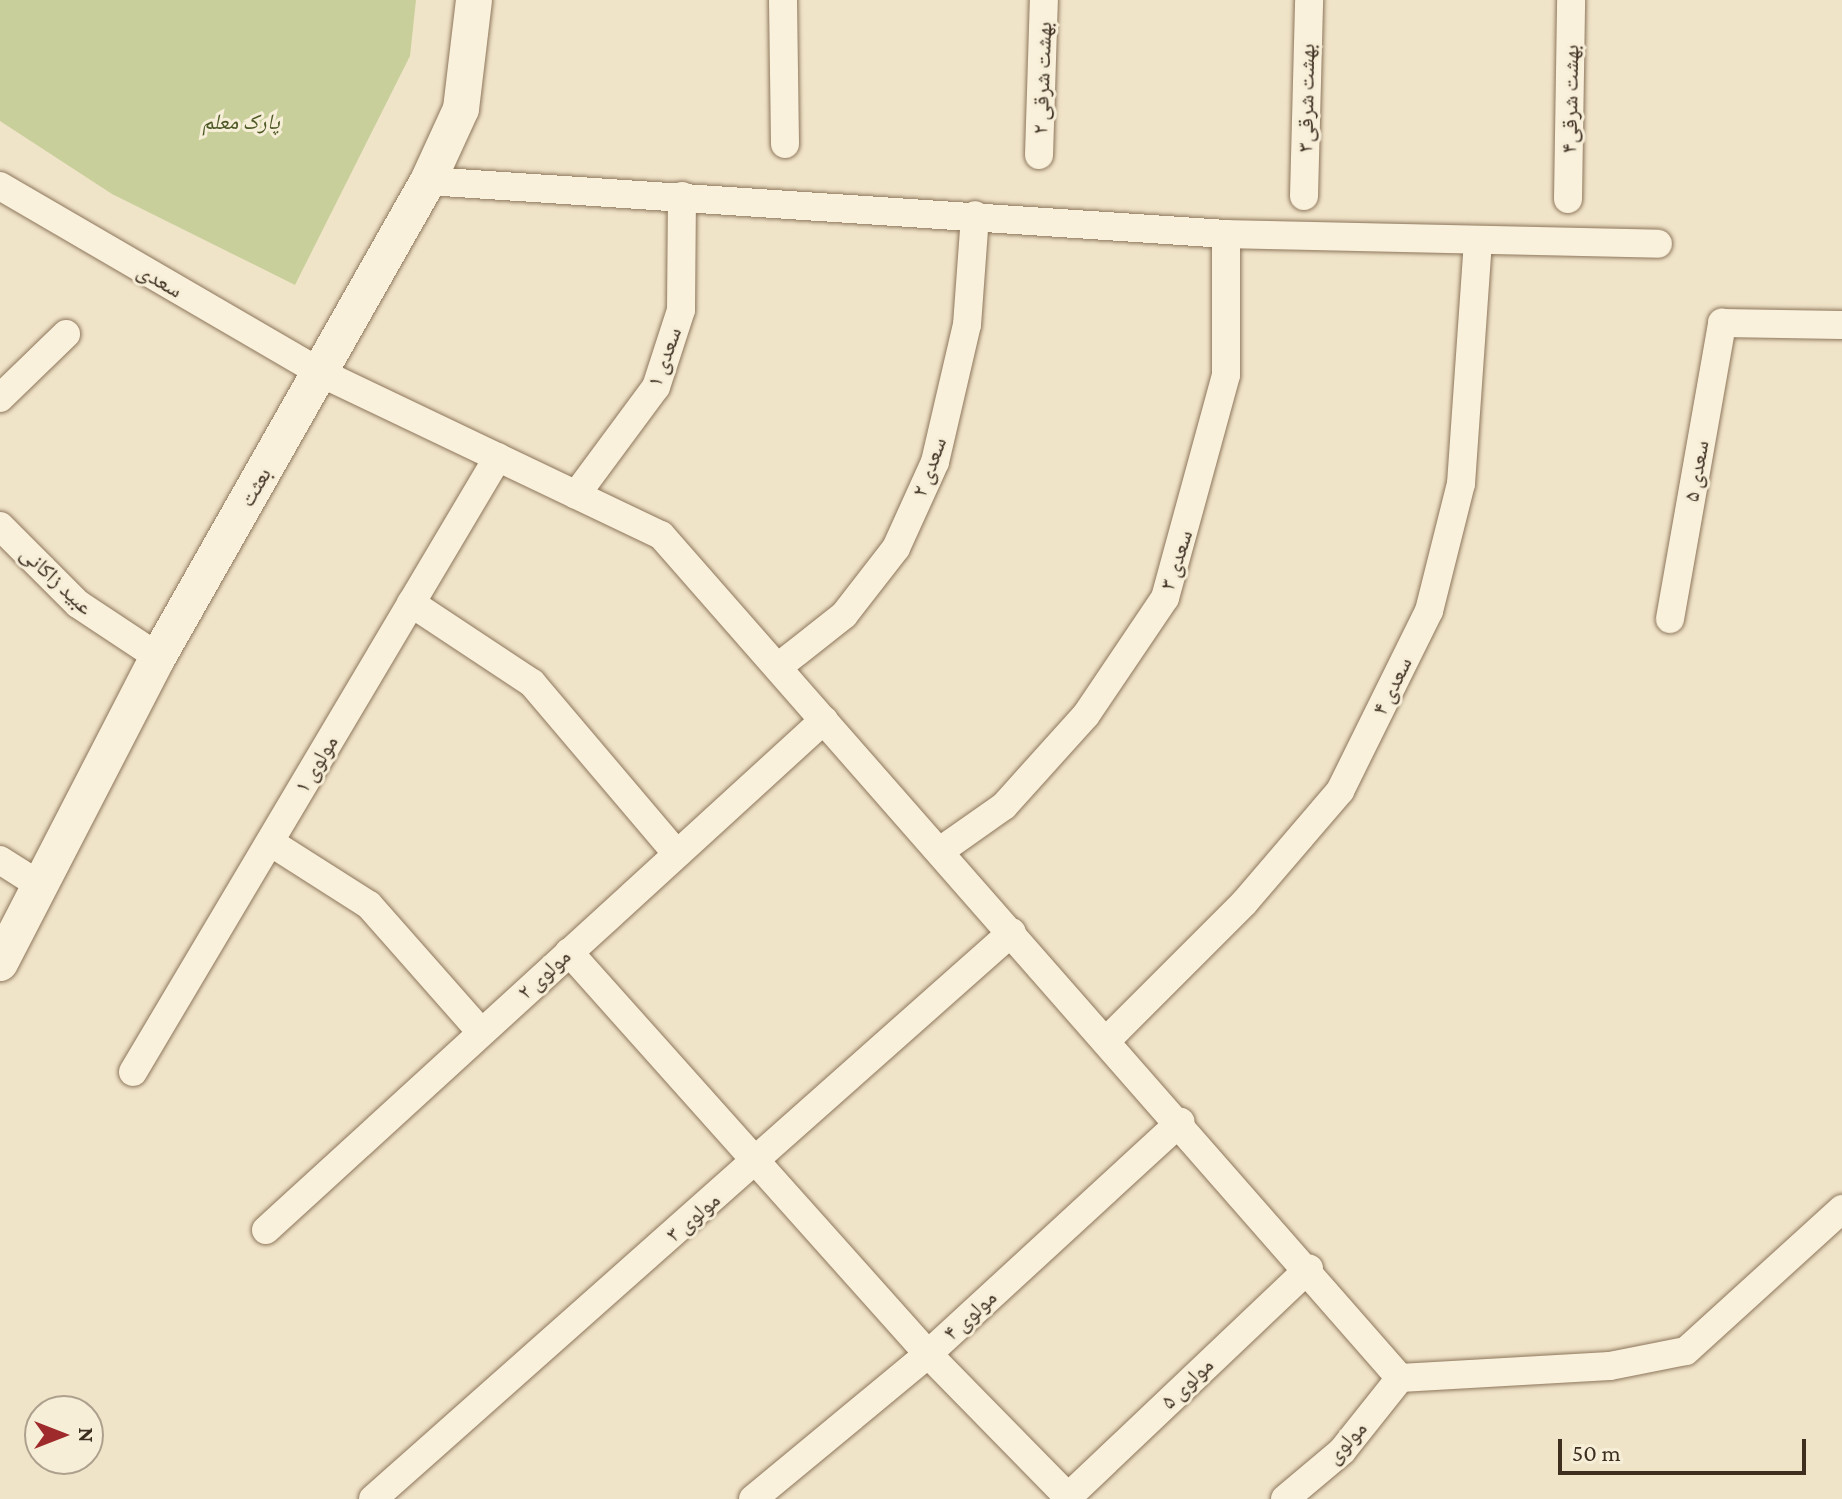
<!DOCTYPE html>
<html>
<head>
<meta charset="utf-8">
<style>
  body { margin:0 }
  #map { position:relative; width:1842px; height:1499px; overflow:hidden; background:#f0e4c8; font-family:"Crimson Pro","Noto Naskh Arabic",serif }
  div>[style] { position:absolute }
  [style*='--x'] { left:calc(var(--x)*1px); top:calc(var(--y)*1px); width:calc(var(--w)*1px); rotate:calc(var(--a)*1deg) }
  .green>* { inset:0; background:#c9cf9b }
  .roads { filter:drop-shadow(0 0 2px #8d765c) drop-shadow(0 0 2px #8d765c) }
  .minor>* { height:28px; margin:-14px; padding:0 14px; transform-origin:14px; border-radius:14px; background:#faf1dc }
  .tertiary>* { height:36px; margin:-18px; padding:0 18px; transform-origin:18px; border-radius:18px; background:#faf1dc }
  span { translate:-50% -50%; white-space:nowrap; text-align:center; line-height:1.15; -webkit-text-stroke:6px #f7eed8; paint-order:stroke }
  .street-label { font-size:22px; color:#3d2e20 }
  .park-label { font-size:22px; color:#4d5a26; font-style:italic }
  .north { position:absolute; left:24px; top:1395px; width:80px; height:80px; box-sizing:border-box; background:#f7eed8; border:2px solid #ada18e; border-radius:50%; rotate:90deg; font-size:22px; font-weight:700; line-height:32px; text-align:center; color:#3d2e20 }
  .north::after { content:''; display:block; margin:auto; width:28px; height:36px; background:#9e2a2b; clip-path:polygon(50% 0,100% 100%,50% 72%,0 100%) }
  .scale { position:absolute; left:1558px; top:1439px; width:248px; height:36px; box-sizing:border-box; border:4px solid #3d2e20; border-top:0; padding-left:10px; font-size:24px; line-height:28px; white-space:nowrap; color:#3d2e20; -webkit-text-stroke:6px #f7eed8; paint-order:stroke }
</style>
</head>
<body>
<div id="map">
  <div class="green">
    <i style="clip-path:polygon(0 0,416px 0,410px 56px,295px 285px,112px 194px,0 121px)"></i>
  </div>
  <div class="roads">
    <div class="minor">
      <i style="--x:783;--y:0;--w:144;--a:89.2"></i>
      <i style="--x:1039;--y:155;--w:155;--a:-88.2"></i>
      <i style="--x:428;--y:181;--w:800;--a:3.8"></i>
      <i style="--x:1226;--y:234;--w:432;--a:1.3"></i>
      <i style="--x:0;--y:186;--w:371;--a:30.2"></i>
      <i style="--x:321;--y:373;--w:377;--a:25.5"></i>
      <i style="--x:661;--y:535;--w:1121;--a:48.76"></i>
      <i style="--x:1304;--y:196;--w:196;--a:-88.5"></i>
      <i style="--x:1568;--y:199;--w:199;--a:-89.1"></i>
      <i style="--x:0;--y:398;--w:92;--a:-44.1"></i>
      <i style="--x:576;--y:495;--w:134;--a:-53.5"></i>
      <i style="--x:656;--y:387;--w:81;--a:-72"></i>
      <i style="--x:681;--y:310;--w:114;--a:-89.5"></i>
      <i style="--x:0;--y:526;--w:110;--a:45"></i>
      <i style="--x:78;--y:604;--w:96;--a:33.5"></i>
      <i style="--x:411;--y:603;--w:145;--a:33.5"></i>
      <i style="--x:532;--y:683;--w:224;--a:49.7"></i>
      <i style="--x:1670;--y:619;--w:301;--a:-80"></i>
      <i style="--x:1722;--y:323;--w:120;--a:1"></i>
      <i style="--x:778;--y:667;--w:84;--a:-38.2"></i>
      <i style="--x:844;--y:615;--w:85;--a:-52.2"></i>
      <i style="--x:896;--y:548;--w:94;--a:-65.6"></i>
      <i style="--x:935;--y:462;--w:141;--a:-76.9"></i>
      <i style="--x:967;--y:325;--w:110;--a:-85.8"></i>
      <i style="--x:270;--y:842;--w:117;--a:32.5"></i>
      <i style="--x:369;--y:905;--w:169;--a:48.6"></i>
      <i style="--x:940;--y:851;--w:78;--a:-35.1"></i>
      <i style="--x:1004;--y:806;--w:122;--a:-48"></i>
      <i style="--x:1086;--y:715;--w:141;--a:-56"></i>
      <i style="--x:1165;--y:598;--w:231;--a:-74.7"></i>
      <i style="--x:1226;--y:375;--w:141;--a:-90"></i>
      <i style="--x:0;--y:860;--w:45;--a:32.3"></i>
      <i style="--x:569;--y:952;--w:539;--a:48.23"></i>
      <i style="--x:928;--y:1354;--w:200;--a:45.6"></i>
      <i style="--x:1107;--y:1040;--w:194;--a:-45"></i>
      <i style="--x:1244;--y:903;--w:148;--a:-49.4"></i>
      <i style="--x:1340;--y:791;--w:201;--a:-63.7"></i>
      <i style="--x:1429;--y:611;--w:131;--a:-75.9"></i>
      <i style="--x:1461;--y:484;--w:244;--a:-86"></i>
      <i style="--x:133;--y:1072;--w:715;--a:-59.31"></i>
      <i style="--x:266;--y:1230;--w:756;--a:-42.43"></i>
      <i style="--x:1400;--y:1378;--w:210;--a:-3.3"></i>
      <i style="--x:1610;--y:1366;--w:77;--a:-11.2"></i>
      <i style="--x:1686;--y:1351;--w:211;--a:-42.3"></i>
      <i style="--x:373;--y:1499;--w:854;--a:-41.58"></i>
      <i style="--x:753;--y:1499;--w:227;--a:-39.6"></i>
      <i style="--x:928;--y:1354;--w:343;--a:-42.6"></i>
      <i style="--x:1066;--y:1499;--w:335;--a:-43.5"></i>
      <i style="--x:1285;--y:1499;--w:75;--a:-40.1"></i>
      <i style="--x:1342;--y:1451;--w:93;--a:-51.5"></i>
    </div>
    <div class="tertiary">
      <i style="--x:0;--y:963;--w:344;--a:-62.7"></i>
      <i style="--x:158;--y:657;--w:547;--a:-60.44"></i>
      <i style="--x:428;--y:181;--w:79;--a:-65.4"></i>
      <i style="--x:461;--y:109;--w:110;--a:-83.2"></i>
    </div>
  </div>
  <div class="street-label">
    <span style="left:1042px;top:78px;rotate:-88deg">بهشت شرقی ۲</span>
    <span style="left:1306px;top:98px;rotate:-89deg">بهشت شرقی۳</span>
    <span style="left:1570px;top:99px;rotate:-89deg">بهشت شرقی۴</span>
    <span style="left:160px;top:280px;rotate:30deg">سعدی</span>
    <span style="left:664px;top:357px;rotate:-70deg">سعدی ۱</span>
    <span style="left:929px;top:467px;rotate:-70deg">سعدی ۲</span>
    <span style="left:1696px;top:471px;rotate:-80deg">سعدی ۵</span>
    <span style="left:255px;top:487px;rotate:-60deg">بعثت</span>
    <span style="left:1176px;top:560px;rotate:-72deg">سعدی ۳</span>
    <span style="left:57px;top:580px;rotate:43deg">عبید زاکانی</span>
    <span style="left:1392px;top:686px;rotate:-64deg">سعدی ۴</span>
    <span style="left:316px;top:764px;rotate:-59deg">مولوی ۱</span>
    <span style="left:544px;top:974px;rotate:-43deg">مولوی ۲</span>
    <span style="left:693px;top:1217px;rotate:-41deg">مولوی ۳</span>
    <span style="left:970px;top:1315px;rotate:-43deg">مولوی ۴</span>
    <span style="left:1187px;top:1383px;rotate:-44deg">مولوی ۵</span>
    <span style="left:1346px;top:1442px;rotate:-47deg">مولوی</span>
  </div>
  <div class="park-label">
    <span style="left:241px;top:122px">پارک معلم</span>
  </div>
  <div class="north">N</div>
  <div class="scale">50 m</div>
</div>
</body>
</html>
